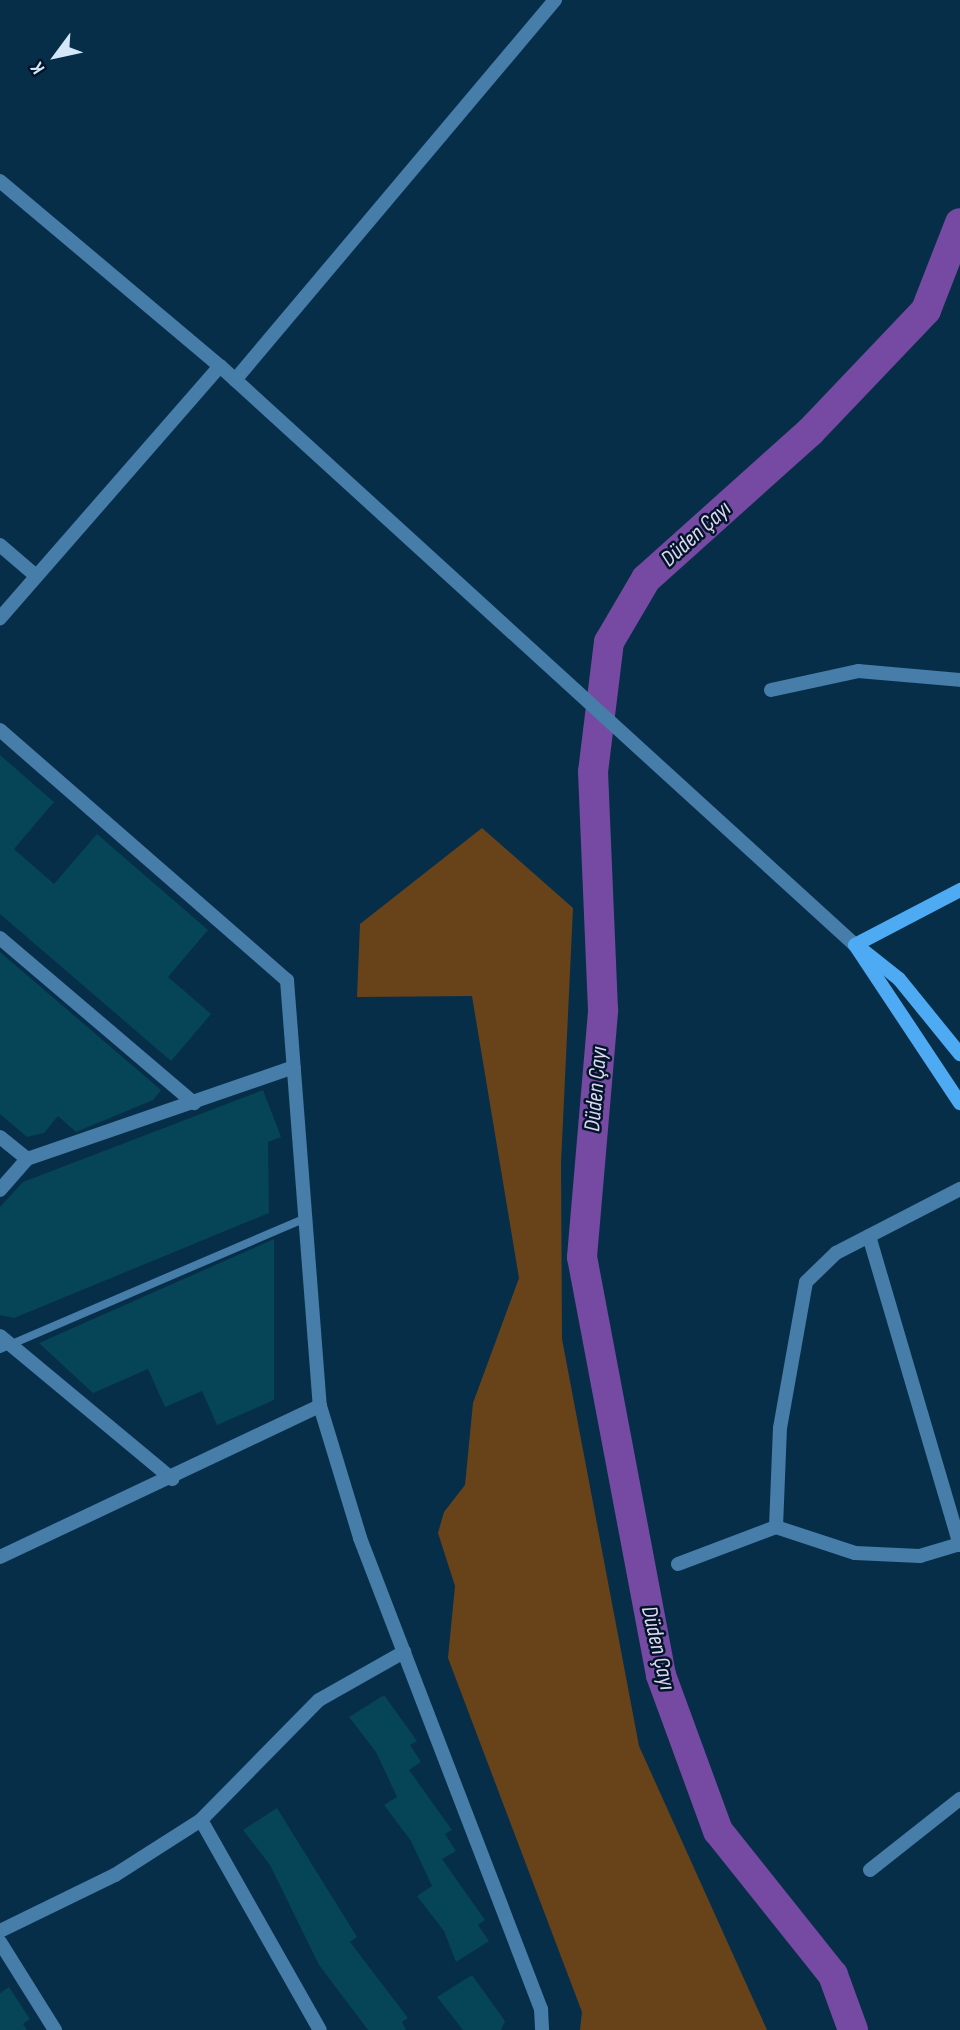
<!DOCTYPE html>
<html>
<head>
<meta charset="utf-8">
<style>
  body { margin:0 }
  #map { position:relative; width:960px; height:2030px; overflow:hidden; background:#072e49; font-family:"Sofia Sans Condensed",sans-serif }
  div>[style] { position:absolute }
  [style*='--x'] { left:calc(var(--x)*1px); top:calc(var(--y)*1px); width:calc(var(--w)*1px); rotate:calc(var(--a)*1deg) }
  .green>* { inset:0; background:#68431a }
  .river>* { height:30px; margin:-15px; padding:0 15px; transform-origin:15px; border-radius:15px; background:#764aa2 }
  .building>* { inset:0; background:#064457 }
  .service>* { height:8px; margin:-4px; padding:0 4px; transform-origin:4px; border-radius:4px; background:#467da9 }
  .minor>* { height:14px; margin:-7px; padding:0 7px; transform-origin:7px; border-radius:7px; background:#467da9 }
  .secondary>* { height:14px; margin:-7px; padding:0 7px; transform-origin:7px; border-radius:7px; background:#4eaaf2 }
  span { translate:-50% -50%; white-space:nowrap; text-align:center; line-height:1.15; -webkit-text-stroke:5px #00152a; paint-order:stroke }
  .water-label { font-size:23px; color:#e0d6ed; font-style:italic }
  .north { position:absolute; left:21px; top:21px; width:70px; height:70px; -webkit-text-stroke:5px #00152a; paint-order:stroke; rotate:237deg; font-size:19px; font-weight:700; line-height:28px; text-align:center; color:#d3e7f9 }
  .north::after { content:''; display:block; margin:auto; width:24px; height:32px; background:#d3e7f9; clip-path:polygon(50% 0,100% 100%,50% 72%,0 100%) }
</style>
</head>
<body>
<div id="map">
  <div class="green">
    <i style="clip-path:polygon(482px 828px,573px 908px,561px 1163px,562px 1339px,639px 1746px,767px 2030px,580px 2030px,582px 2012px,448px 1658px,455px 1586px,438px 1533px,444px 1512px,465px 1485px,473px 1403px,519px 1278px,472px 996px,357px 997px,360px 924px)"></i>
  </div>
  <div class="river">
    <i style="--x:853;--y:2030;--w:59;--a:-110"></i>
    <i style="--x:833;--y:1975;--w:184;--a:-128.6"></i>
    <i style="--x:718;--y:1831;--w:166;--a:-110.1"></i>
    <i style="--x:661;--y:1675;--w:425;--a:-100.7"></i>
    <i style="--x:582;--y:1257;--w:248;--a:-85.1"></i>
    <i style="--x:603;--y:1010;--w:238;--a:-92.4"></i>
    <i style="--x:593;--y:772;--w:131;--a:-83"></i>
    <i style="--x:609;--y:642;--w:73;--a:-59.6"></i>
    <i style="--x:646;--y:579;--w:220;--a:-41.9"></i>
    <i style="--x:810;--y:432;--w:168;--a:-46.4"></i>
    <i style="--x:926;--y:310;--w:93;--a:-68.7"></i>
  </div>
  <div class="building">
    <i style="clip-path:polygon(0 755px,54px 802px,14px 849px,54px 884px,97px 834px,208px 930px,168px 977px,211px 1014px,171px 1061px,0 914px)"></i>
    <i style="clip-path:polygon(0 952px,161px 1090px,153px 1100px,76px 1132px,58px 1116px,44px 1133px,27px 1137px,0 1114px)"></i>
    <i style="clip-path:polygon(263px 1090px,281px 1137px,268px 1142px,269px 1213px,14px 1318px,0 1315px,0 1207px,23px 1182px)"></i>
    <i style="clip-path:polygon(274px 1239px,274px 1400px,217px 1425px,202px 1391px,165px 1407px,148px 1369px,93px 1393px,39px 1343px)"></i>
    <i style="clip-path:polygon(384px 1695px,417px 1741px,410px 1745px,421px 1762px,409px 1770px,452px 1830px,445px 1834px,456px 1851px,442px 1859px,485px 1920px,478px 1925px,489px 1941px,456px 1962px,444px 1931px,417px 1896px,432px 1886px,411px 1841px,384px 1805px,397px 1797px,376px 1752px,349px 1717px)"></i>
    <i style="clip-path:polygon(277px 1808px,357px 1937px,350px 1942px,408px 2018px,402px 2022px,406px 2030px,368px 2030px,319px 1965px,270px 1865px,243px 1830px)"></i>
    <i style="clip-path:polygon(472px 1975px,505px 2021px,501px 2030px,463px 2030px,437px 1997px)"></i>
    <i style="clip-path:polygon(9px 1987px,30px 2019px,23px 2024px,27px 2030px,0 2030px,0 1993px)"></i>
  </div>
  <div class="service">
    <i style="--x:0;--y:1349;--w:333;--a:-23.2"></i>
  </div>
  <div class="minor">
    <i style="--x:0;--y:181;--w:287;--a:40.1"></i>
    <i style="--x:220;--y:366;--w:335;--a:131.1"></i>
    <i style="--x:220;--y:366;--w:859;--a:42.36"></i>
    <i style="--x:235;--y:380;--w:497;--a:-49.9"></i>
    <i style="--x:0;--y:545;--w:48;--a:40.7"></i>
    <i style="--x:771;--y:690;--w:89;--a:-12.3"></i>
    <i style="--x:858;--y:671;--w:102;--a:5"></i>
    <i style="--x:0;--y:730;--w:381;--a:41.1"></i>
    <i style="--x:287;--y:980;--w:427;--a:85.6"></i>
    <i style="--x:320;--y:1406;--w:138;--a:73.1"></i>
    <i style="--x:360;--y:1538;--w:505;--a:68.98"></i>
    <i style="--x:541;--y:2009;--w:21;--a:87"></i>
    <i style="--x:0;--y:938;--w:255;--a:40.4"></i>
    <i style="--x:0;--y:1137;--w:35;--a:39"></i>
    <i style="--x:27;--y:1159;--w:282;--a:-19"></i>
    <i style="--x:0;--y:1190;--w:41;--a:-48.9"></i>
    <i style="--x:869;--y:1236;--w:322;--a:73.6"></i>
    <i style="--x:0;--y:1336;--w:224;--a:39.7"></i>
    <i style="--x:960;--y:1544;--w:42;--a:163.3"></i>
    <i style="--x:920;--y:1556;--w:65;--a:-177.4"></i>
    <i style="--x:855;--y:1553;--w:83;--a:-161.8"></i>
    <i style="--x:776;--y:1527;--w:99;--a:-87.7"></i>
    <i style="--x:780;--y:1428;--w:148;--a:-79.9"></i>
    <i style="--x:806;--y:1282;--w:42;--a:-44"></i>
    <i style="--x:836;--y:1253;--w:140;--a:-27.3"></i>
    <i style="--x:0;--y:1557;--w:354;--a:-25.3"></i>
    <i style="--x:678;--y:1564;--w:105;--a:-20.7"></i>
    <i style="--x:201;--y:1820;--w:241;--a:60.5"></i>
    <i style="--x:870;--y:1870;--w:115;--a:-38.3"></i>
    <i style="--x:0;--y:1931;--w:128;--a:-26"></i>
    <i style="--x:115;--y:1875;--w:102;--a:-32.6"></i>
    <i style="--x:201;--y:1820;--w:168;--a:-45.5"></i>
    <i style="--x:319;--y:1700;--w:98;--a:-29.5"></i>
    <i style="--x:0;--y:1942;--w:104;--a:58"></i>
  </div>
  <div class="secondary">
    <i style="--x:855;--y:945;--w:190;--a:56.4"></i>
    <i style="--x:855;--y:945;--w:119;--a:-27.6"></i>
    <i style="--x:865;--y:952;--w:43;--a:38.5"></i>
    <i style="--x:899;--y:979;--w:97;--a:50.9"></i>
  </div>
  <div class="water-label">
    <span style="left:696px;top:534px;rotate:-42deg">Düden Çayı</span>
    <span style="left:596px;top:1089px;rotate:-85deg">Düden Çayı</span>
    <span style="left:658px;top:1648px;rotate:77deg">Düden Çayı</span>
  </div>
  <div class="north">K</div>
</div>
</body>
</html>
